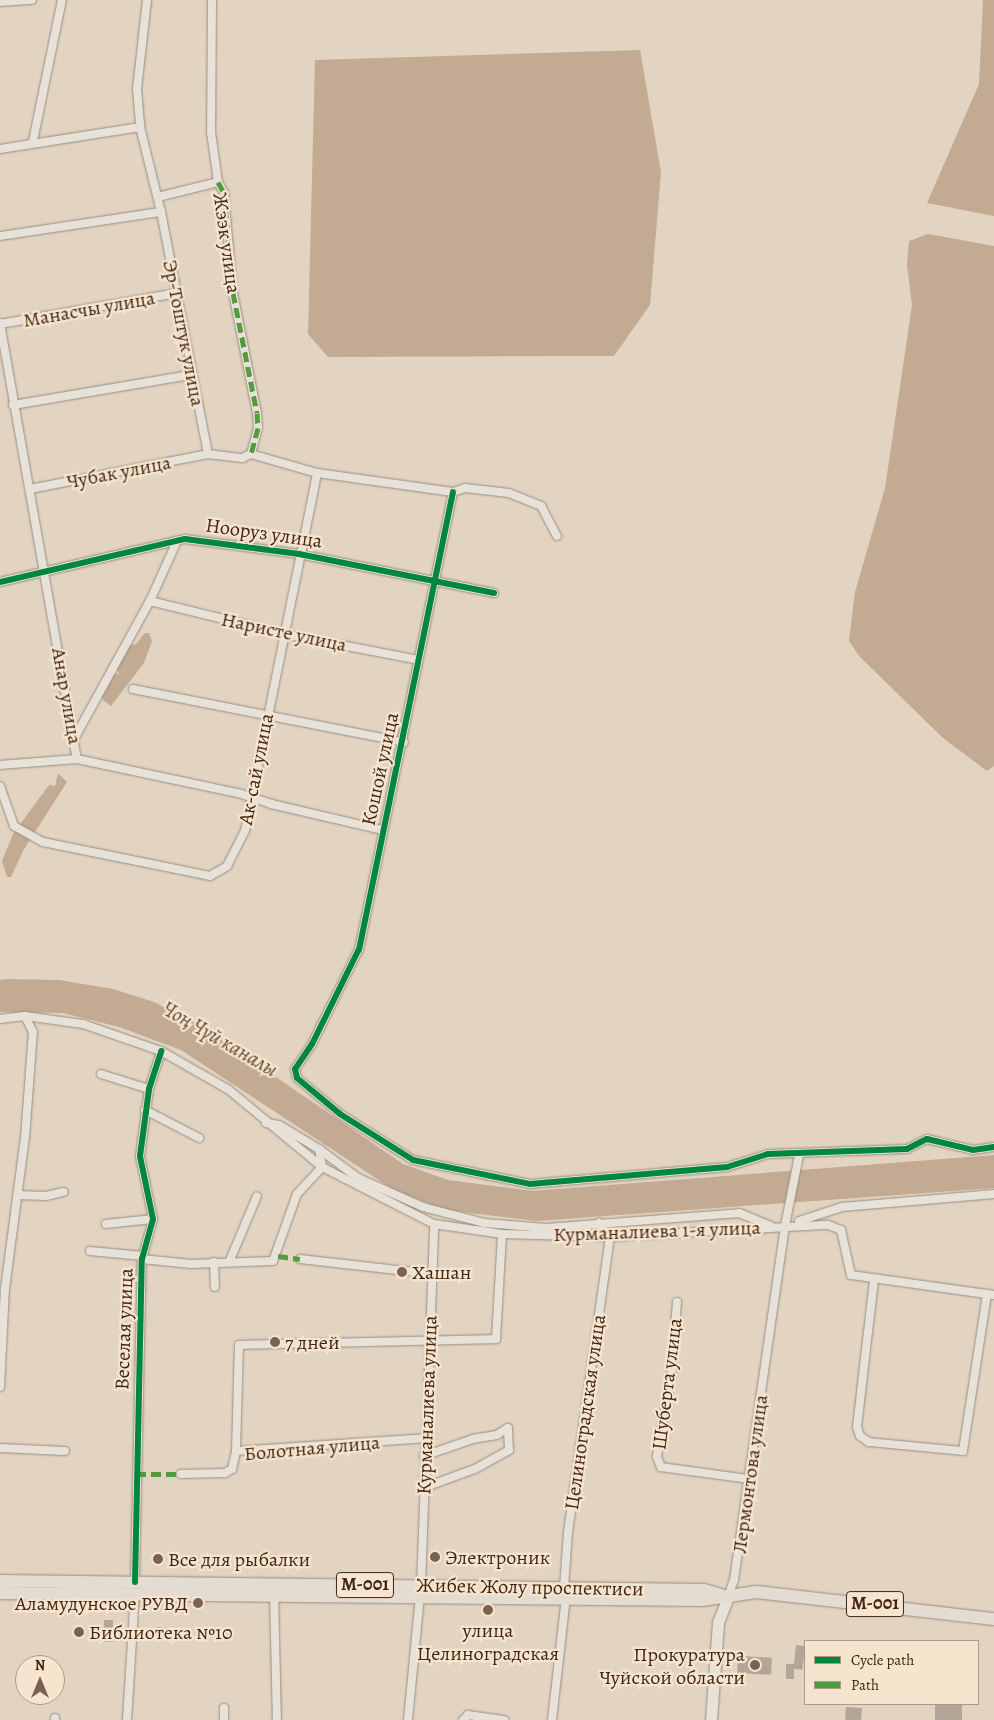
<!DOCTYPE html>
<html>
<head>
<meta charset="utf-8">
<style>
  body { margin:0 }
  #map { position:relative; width:994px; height:1720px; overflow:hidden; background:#e2d4c1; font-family:Alegreya,serif }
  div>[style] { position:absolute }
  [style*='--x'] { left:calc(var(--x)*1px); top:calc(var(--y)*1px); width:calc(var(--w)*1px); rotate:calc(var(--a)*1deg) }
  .water>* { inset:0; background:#c2ab92 }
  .building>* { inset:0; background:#b2a699; transform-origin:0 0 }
  .roads { filter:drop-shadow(0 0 1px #998d81) drop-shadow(0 0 1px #998d81) }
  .street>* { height:8px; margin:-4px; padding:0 4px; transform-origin:4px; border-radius:4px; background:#e7e1d7 }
  .secondary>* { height:11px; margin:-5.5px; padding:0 5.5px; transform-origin:5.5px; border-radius:5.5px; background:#e7e1d7 }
  .primary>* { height:12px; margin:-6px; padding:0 6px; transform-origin:6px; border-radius:6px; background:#e4dcd0 }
  .quiet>* { height:5px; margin-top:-2.5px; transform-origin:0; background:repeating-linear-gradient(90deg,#549b3d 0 10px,transparent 0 15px) }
  .cycleway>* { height:6px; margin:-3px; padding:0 3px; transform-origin:3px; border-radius:3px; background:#00873e }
  .dots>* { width:14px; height:14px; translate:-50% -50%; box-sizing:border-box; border:2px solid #f5e5ce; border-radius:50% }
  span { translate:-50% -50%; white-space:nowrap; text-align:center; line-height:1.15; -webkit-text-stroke:4.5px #f5e5ce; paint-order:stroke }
  .shield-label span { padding:1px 4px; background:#f5e5ce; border:1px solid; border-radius:4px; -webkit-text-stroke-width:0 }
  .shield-label { font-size:19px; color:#432314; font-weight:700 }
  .street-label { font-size:20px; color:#432314 }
  .poi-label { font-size:20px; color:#432314 }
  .left { translate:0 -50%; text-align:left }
  .right { translate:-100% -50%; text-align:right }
  .water-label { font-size:21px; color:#654734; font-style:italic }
  .legend { position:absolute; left:804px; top:1640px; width:175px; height:65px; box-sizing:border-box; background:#f5e5ce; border:1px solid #ae9784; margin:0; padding:6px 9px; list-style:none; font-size:15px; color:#432314 }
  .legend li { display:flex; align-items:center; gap:10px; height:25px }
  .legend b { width:25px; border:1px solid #ae9784 }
  .north { position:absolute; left:15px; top:1655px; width:50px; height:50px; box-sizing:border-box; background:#f5e5ce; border:1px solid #ae9784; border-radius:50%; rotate:0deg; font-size:14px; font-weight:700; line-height:20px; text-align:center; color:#432314 }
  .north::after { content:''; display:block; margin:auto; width:18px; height:22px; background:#7b6151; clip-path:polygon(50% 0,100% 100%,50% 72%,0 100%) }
</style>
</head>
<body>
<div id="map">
  <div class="water">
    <i style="clip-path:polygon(983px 0,994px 0,994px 216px,927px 203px,979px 84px)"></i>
    <i style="clip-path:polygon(640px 50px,661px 172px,650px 305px,614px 356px,328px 357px,308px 334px,315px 60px)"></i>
    <i style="clip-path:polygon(928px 234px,994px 246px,994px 766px,987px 771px,943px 738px,860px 657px,849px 641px,855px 592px,885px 488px,912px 305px,907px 265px,909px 241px)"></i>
    <i style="clip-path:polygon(145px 633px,149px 633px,152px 641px,144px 663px,111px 706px,103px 700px,102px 691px,112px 674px,119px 674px,116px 667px,128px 646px,136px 644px)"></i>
    <i style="clip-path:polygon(58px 773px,67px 782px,24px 849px,11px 877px,7px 877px,2px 861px,13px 834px,49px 785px,55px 786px)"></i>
    <i style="clip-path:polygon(5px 979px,59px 980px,113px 989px,154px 1002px,206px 1029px,403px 1164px,448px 1180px,532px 1191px,994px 1155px,994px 1188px,537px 1221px,445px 1210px,394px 1190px,181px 1050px,119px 1027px,63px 1013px,0 1012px,0 980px)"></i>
  </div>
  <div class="building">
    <i style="clip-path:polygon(104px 1620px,113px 1620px,113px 1627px,124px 1627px,124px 1634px,114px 1634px,114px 1642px,104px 1642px)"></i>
    <i style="clip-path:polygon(156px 1627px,166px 1628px,165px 1640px,156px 1640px)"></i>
    <i style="left:796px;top:1645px;width:9px;height:24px;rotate:6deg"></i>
    <i style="left:738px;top:1656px;width:34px;height:17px;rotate:3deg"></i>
    <i style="left:786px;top:1664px;width:8px;height:15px"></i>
    <i style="left:935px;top:1704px;width:27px;height:16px"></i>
    <i style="left:846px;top:1707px;width:16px;height:13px;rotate:4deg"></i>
  </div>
  <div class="roads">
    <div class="street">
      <i style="--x:147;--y:0;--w:90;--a:96.4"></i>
      <i style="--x:137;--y:89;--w:38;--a:85"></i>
      <i style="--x:140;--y:127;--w:88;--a:76.1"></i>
      <i style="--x:161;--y:212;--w:247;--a:79"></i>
      <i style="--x:212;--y:0;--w:132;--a:90.4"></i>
      <i style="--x:211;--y:132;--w:50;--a:82"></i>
      <i style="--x:218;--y:182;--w:13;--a:61"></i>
      <i style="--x:224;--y:193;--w:100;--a:84.9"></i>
      <i style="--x:233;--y:293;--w:122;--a:78.7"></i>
      <i style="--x:257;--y:413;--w:15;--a:86"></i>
      <i style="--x:258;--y:428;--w:27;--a:105"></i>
      <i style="--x:0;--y:2;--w:32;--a:-4"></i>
      <i style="--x:33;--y:141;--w:144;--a:-78.4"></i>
      <i style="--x:0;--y:149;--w:142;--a:-8.9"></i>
      <i style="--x:158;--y:197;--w:62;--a:-14"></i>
      <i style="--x:0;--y:236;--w:163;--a:-8.5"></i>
      <i style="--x:0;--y:323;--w:443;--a:80"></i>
      <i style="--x:0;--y:324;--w:180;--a:-9.9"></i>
      <i style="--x:13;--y:405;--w:181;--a:-9.6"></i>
      <i style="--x:30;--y:489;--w:181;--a:-11.1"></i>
      <i style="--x:208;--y:454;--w:34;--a:7"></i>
      <i style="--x:242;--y:458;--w:10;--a:-24"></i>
      <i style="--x:251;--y:454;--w:69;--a:16.1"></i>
      <i style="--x:317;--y:473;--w:137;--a:8"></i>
      <i style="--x:453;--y:492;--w:13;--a:-18"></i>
      <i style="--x:465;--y:488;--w:44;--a:6.5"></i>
      <i style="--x:509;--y:493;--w:35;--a:22"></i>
      <i style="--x:541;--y:506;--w:34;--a:62"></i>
      <i style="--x:453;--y:492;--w:467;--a:101.6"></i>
      <i style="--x:359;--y:949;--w:106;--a:116.3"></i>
      <i style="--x:312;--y:1044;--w:30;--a:124"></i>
      <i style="--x:295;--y:1069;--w:9;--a:77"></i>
      <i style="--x:297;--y:1078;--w:56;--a:39.9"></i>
      <i style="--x:340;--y:1114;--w:86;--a:32.2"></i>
      <i style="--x:413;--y:1160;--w:119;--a:11.6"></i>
      <i style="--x:530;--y:1184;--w:198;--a:-4.9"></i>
      <i style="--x:727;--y:1167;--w:43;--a:-17.6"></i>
      <i style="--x:768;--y:1154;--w:139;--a:-2.1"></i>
      <i style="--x:907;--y:1149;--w:22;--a:-27"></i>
      <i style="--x:927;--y:1139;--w:47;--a:13.4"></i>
      <i style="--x:973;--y:1150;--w:21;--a:-8"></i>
      <i style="--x:0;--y:582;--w:190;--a:-13.1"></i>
      <i style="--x:185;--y:539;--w:115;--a:7.5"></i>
      <i style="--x:299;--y:554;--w:199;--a:11.3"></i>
      <i style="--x:150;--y:601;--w:138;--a:13.8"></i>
      <i style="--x:284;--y:634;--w:137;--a:10.9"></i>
      <i style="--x:133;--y:689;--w:276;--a:11.1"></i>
      <i style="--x:74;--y:739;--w:158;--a:-61.2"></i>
      <i style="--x:150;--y:601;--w:66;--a:-65.8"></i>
      <i style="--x:0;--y:765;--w:77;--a:-4.5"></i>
      <i style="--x:77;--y:759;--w:168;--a:12"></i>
      <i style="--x:241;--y:794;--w:32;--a:18"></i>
      <i style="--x:271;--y:804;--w:115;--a:13.1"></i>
      <i style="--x:0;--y:786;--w:42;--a:70.7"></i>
      <i style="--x:14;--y:826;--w:33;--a:29"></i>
      <i style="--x:43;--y:842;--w:170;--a:11.5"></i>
      <i style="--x:210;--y:876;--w:20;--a:-30"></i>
      <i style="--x:227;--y:866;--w:39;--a:-63"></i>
      <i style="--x:245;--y:831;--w:365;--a:-78.6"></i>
      <i style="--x:0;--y:1019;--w:25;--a:-7"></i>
      <i style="--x:25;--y:1016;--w:59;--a:7.9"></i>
      <i style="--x:83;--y:1024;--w:83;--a:19.1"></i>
      <i style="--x:161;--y:1051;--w:78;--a:29.8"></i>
      <i style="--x:229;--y:1090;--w:121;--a:39.6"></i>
      <i style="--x:322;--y:1167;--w:126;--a:27"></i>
      <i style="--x:434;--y:1224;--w:69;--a:8.4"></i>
      <i style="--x:502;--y:1234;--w:108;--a:1.6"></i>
      <i style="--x:610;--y:1237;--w:218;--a:-3.2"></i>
      <i style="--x:828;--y:1225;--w:14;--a:21"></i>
      <i style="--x:841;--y:1230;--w:46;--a:77.5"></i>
      <i style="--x:851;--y:1275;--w:144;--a:8"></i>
      <i style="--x:101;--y:1074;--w:50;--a:17.4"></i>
      <i style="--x:145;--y:1110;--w:61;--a:27.4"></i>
      <i style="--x:266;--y:1123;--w:13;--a:9"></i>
      <i style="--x:279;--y:1125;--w:47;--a:31"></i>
      <i style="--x:319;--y:1149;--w:49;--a:36.6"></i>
      <i style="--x:358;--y:1178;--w:71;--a:24"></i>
      <i style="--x:423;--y:1207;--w:63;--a:14.7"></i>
      <i style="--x:484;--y:1223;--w:62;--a:4.6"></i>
      <i style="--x:546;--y:1228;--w:194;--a:-4.4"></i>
      <i style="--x:739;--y:1213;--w:35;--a:22"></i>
      <i style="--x:18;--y:1195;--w:28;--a:2"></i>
      <i style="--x:46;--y:1196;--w:18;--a:-13"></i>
      <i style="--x:799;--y:1221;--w:45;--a:-18"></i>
      <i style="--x:842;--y:1207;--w:153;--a:-4.9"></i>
      <i style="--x:106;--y:1224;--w:47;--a:-6.1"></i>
      <i style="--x:90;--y:1251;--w:53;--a:5.4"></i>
      <i style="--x:142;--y:1259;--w:49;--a:5.8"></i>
      <i style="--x:191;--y:1264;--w:82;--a:-2.1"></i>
      <i style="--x:273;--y:1261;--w:71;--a:-70.3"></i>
      <i style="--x:297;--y:1194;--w:37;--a:-47"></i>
      <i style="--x:322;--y:1167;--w:18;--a:-99"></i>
      <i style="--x:300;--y:1259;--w:133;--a:6.5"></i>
      <i style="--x:230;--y:1260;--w:69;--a:-67.1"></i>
      <i style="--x:214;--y:1262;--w:25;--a:88"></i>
      <i style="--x:874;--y:1280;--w:148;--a:96.6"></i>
      <i style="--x:857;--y:1427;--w:9;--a:72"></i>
      <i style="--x:860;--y:1436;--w:11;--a:34"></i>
      <i style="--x:869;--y:1442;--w:94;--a:5.5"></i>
      <i style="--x:963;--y:1451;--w:159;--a:-81.3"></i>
      <i style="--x:677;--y:1302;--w:67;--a:94.3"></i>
      <i style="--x:672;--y:1369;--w:89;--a:99.7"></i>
      <i style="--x:657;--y:1457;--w:11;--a:68"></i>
      <i style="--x:661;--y:1467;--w:89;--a:7.8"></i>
      <i style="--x:0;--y:1387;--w:98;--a:-87.1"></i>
      <i style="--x:5;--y:1289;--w:152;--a:-82.5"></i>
      <i style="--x:25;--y:1138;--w:106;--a:-85.7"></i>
      <i style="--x:33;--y:1032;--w:18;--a:-117"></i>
      <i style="--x:0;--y:1448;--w:65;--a:2.6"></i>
      <i style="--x:236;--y:1451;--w:106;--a:-88.4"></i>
      <i style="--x:239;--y:1345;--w:257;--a:-1.3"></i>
      <i style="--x:496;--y:1339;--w:105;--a:-86.7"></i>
      <i style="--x:181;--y:1474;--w:44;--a:-1.3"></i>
      <i style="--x:225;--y:1473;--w:8;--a:-30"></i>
      <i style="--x:232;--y:1469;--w:18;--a:-77"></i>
      <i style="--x:236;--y:1451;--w:189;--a:-3.9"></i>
      <i style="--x:423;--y:1488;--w:55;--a:-20.1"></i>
      <i style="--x:475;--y:1469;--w:39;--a:-29"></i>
      <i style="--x:509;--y:1450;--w:22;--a:-93"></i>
      <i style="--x:508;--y:1428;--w:13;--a:148"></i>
      <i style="--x:497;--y:1435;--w:24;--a:171"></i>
      <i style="--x:473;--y:1439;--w:52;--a:160.9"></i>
      <i style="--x:135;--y:1582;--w:323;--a:-88.8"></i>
      <i style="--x:142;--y:1259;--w:41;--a:-74.6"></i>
      <i style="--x:153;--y:1219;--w:64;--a:-101.7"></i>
      <i style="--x:140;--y:1156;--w:68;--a:-82.3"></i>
      <i style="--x:149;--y:1089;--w:40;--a:-72"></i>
      <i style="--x:421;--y:1586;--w:362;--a:-87.9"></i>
      <i style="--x:564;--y:1588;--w:56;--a:-85.9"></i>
      <i style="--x:568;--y:1532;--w:298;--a:-81.9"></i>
      <i style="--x:610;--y:1237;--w:18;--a:-128"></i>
      <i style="--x:274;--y:1592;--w:128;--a:88.7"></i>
      <i style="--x:728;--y:1597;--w:18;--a:-71"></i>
      <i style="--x:734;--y:1580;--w:358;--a:-81.8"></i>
      <i style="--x:785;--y:1226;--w:72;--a:-78.8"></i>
      <i style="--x:224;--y:1708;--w:12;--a:90"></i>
      <i style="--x:55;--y:1720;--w:2;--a:-90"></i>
      <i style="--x:127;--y:1720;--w:126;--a:-86.4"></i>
      <i style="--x:408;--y:1720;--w:125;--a:-84.5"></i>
      <i style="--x:463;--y:1720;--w:7;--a:-45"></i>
      <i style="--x:468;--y:1715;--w:37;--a:8"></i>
      <i style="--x:552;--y:1720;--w:123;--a:-83.5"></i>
    </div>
    <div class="secondary">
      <i style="--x:711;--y:1720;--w:98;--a:-85.9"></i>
      <i style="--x:718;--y:1622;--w:27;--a:-68"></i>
    </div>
    <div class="primary">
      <i style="--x:0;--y:1581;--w:704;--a:0.73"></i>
      <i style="--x:704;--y:1590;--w:18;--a:16"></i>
      <i style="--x:0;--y:1593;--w:702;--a:0.57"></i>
      <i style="--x:702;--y:1600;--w:55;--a:-8.4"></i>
      <i style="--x:756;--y:1592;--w:240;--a:6.5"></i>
    </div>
  </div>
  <div class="quiet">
    <i style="--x:218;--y:182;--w:13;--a:61"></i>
    <i style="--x:224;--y:193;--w:100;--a:84.9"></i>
    <i style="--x:233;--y:293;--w:122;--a:78.7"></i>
    <i style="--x:257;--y:413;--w:15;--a:86"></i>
    <i style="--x:258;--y:428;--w:27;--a:105"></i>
    <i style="--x:278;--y:1256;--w:22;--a:8"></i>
    <i style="--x:136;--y:1474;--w:45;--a:0"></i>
  </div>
  <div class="cycleway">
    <i style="--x:453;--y:492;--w:467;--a:101.6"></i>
    <i style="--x:359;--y:949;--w:106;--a:116.3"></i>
    <i style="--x:312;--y:1044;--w:30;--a:124"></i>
    <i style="--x:295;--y:1069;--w:9;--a:77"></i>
    <i style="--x:297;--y:1078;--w:56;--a:39.9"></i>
    <i style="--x:340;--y:1114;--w:86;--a:32.2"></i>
    <i style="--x:413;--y:1160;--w:119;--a:11.6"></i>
    <i style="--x:530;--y:1184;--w:198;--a:-4.9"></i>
    <i style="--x:727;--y:1167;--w:43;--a:-17.6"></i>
    <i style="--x:768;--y:1154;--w:139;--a:-2.1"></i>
    <i style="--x:907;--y:1149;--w:22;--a:-27"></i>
    <i style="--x:927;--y:1139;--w:47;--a:13.4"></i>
    <i style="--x:973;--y:1150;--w:21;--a:-8"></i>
    <i style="--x:0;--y:582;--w:190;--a:-13.1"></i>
    <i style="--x:185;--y:539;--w:115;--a:7.5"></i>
    <i style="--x:299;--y:554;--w:199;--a:11.3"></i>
    <i style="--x:135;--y:1582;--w:323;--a:-88.8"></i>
    <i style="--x:142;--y:1259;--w:41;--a:-74.6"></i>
    <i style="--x:153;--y:1219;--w:64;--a:-101.7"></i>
    <i style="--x:140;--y:1156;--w:68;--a:-82.3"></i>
    <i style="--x:149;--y:1089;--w:40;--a:-72"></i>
  </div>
  <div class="dots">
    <i style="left:402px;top:1272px;background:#7b6151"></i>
    <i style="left:275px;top:1342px;background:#7b6151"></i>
    <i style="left:435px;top:1557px;background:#7b6151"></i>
    <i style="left:158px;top:1559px;background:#7b6151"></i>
    <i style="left:198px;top:1603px;background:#7b6151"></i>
    <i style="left:488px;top:1610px;background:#7b6151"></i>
    <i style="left:79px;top:1632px;background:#7b6151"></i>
    <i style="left:755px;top:1665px;background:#7b6151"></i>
  </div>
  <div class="shield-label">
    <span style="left:365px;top:1585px">М-001</span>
    <span style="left:875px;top:1604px">М-001</span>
  </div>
  <div class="street-label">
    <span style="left:227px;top:243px;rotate:82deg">Жээк улица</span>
    <span style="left:89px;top:309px;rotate:-10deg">Манасчы улица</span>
    <span style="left:184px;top:333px;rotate:79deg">Эр-Тоштук улица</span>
    <span style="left:119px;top:472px;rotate:-11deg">Чубак улица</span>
    <span style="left:264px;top:533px;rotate:8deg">Нооруз улица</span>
    <span style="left:284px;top:632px;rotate:12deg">Наристе улица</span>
    <span style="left:67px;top:696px;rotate:80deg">Анар улица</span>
    <span style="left:256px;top:769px;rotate:-79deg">Ак-сай улица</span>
    <span style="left:380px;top:769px;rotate:-78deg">Кошой улица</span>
    <span style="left:657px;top:1231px;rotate:-2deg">Курманалиева 1-я улица</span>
    <span style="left:124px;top:1329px;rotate:-88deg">Веселая улица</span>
    <span style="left:667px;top:1384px;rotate:-83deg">Шуберта улица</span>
    <span style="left:427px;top:1405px;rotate:-88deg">Курманалиева улица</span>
    <span style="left:585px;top:1412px;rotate:-82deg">Целиноградская улица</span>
    <span style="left:312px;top:1448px;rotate:-5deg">Болотная улица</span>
    <span style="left:750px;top:1474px;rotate:-82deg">Лермонтова улица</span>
    <span style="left:530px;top:1587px;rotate:1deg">Жибек Жолу проспектиси</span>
  </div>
  <div class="poi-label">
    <span class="left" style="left:412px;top:1272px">Хашан</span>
    <span class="left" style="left:285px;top:1342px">7 дней</span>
    <span class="left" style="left:445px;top:1557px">Электроник</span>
    <span class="left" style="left:168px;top:1559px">Все для рыбалки</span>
    <span class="right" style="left:188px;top:1603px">Аламудунское РУВД</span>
    <span style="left:488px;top:1642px">улица<br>Целиноградская</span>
    <span class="left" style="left:89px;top:1632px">Библиотека №10</span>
    <span class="right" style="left:745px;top:1666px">Прокуратура<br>Чуйской области</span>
  </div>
  <div class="water-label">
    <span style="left:220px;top:1039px;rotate:30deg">Чоң Чүй каналы</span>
  </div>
  <ul class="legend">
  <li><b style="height:6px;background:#00873e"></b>Cycle path</li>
  <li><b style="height:6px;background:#549b3d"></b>Path</li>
  </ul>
  <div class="north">N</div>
</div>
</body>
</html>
